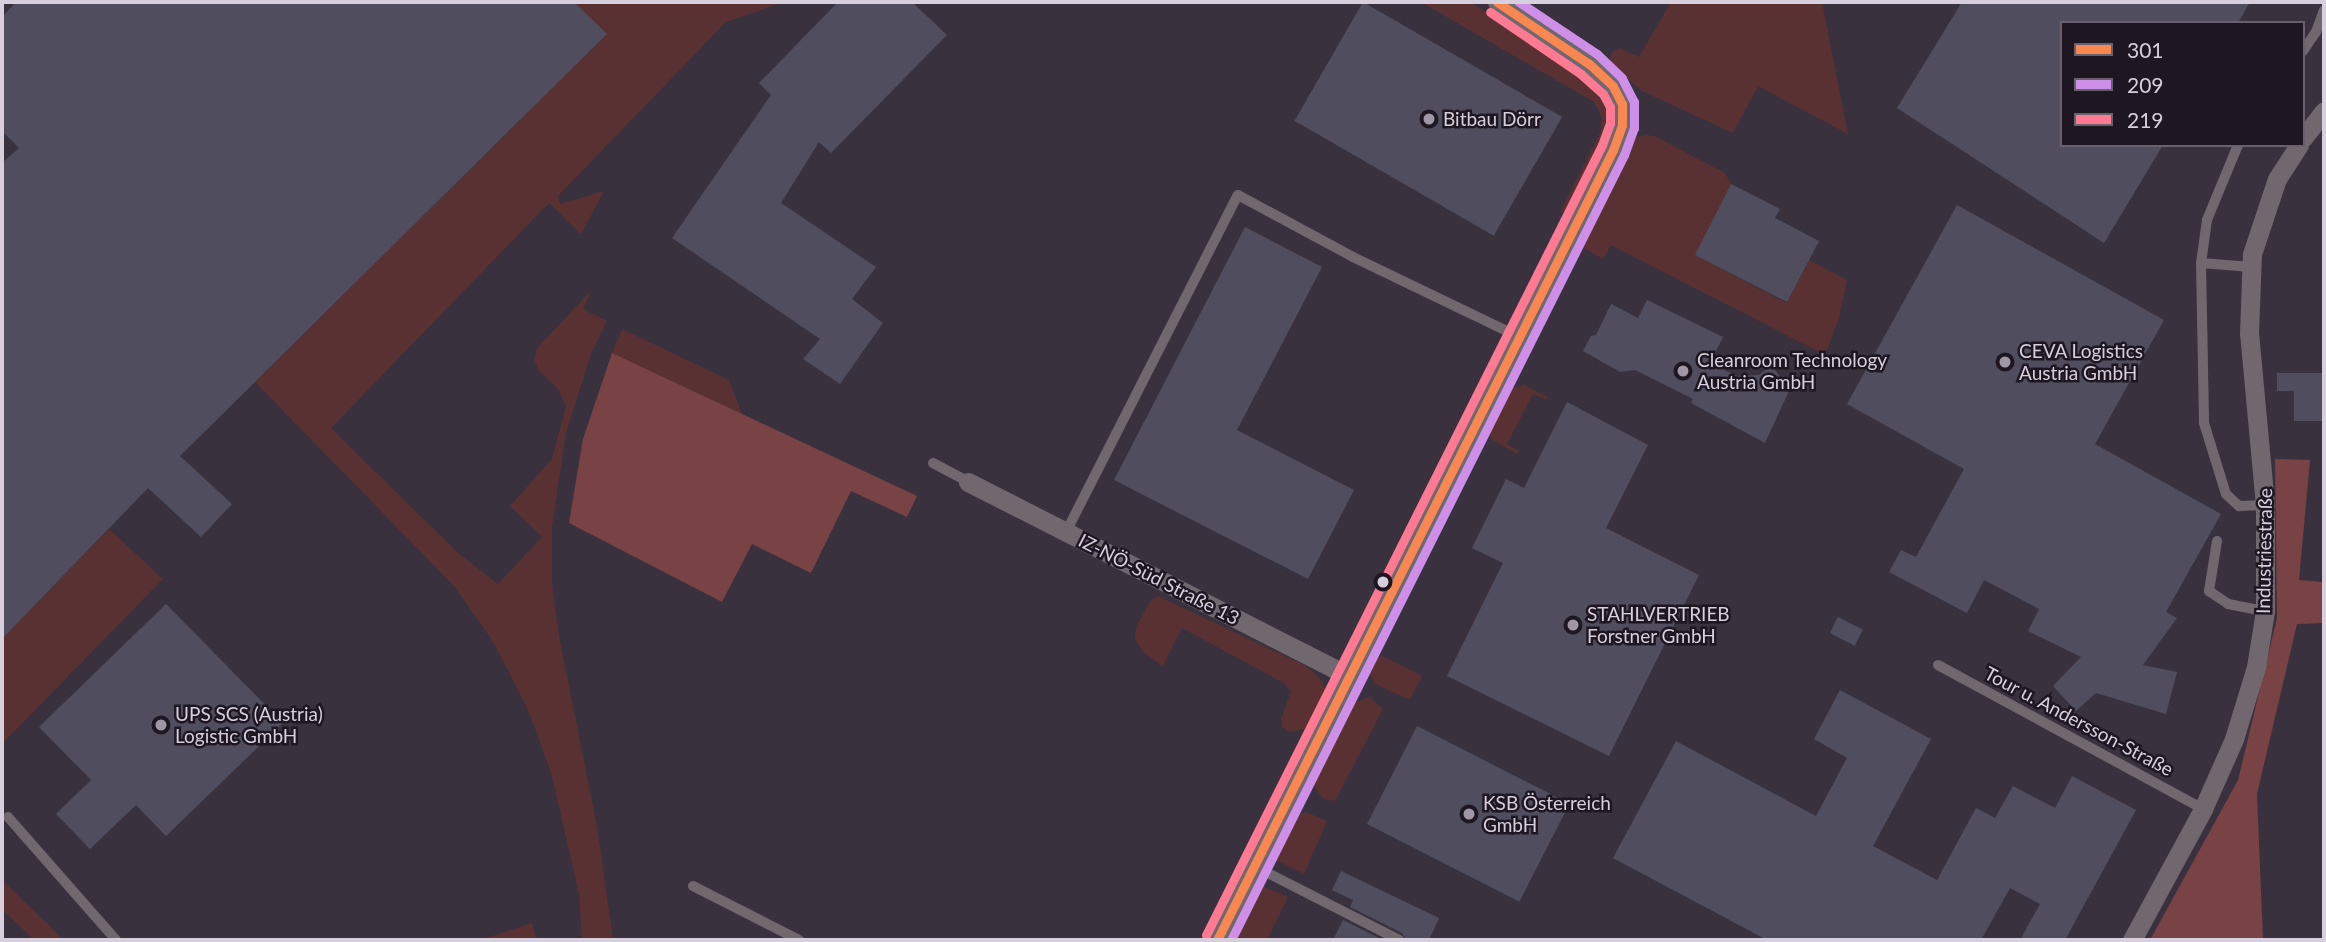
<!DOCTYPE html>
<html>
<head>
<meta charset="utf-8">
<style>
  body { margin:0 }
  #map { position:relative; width:2326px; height:942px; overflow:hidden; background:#39313e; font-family:Lato,sans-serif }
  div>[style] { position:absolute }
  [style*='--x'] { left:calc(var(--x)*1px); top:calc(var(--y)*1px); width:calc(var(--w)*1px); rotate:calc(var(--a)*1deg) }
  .green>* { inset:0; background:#5a3133 }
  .forest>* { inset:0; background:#794244 }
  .building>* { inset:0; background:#504e5e; transform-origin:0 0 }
  .service>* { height:10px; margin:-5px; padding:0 5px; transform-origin:5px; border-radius:5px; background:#71686f }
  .minor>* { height:19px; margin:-9.5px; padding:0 9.5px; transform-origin:9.5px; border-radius:9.5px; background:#71686f }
  .bus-1>* { height:9px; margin:-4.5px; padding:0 4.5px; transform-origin:4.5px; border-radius:4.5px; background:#f88751 }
  .bus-2>* { height:9px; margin:-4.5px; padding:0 4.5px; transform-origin:4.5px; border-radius:4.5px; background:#ce8fe9 }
  .bus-3>* { height:9px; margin:-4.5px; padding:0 4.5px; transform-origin:4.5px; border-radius:4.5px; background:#fe7a93 }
  .dots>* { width:19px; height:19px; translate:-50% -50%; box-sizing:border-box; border:4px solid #1e1722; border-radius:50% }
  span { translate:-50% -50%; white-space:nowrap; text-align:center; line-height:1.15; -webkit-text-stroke:5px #1e1722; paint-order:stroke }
  .poi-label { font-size:19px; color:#d7cede }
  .left { translate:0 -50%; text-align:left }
  .street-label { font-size:19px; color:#d7cede }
  .frame { position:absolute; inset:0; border:4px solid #d7cede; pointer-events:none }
  .legend { position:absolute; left:2060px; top:21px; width:245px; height:126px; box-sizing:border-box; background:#1e1722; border:2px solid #68606d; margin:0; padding:9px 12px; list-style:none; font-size:21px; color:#d7cede }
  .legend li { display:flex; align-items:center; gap:14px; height:35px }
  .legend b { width:35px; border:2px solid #68606d }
</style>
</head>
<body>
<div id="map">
  <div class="green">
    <i style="clip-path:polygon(574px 2px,784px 2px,726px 22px,558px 196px,560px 204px,604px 191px,581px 234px,549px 203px,331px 428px,458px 553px,498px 584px,542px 537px,510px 506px,552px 459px,566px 406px,558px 389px,539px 371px,534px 360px,537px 348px,591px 291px,583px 309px,607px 321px,591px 354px,566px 433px,552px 526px,552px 585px,559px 636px,597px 826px,613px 940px,582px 940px,579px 894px,552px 776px,529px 712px,494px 643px,455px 587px,255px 382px,606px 35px)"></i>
    <i style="clip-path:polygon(1421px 2px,1471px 2px,1585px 79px,1599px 93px,1606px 109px,1604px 143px,1572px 211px,1560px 212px,1601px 131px,1602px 117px,1594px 102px)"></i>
    <i style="clip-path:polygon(1671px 2px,1822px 2px,1848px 134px,1758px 86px,1733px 133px,1642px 91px,1609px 63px,1612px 52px,1620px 48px,1639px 57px)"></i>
    <i style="clip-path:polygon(1645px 135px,1654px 136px,1725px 173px,1731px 184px,1695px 255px,1786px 303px,1809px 260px,1847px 280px,1839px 318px,1825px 355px,1611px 245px,1603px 259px,1582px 247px,1636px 137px)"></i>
    <i style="clip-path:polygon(622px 329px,729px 380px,742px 414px,612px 353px)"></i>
    <i style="clip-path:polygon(1524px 385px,1548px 397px,1546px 400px,1533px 394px,1507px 444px,1519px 451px,1517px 454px,1491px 439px,1489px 430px,1509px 389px)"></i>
    <i style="clip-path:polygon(109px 529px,163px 579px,2px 744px,2px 639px)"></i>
    <i style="clip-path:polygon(1158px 596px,1304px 665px,1318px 676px,1325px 688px,1324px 698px,1313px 721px,1307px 728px,1290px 732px,1282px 727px,1281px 719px,1291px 691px,1284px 683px,1182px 628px,1163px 666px,1143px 652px,1135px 639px,1136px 627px,1150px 601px)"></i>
    <i style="clip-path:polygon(1382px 656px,1422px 676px,1410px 700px,1375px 684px,1369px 671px,1371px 661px)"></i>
    <i style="clip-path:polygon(1370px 697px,1383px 709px,1335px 801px,1323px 799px,1312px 783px,1350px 704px)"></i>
    <i style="clip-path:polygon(1306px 812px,1327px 821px,1304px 874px,1276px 860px,1297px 815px)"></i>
    <i style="clip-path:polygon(2px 880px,64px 940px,34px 940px,27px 933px,2px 909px)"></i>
    <i style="clip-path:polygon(1261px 885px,1288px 897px,1283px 907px,1267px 940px,1234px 940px)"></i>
    <i style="clip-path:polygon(532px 923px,537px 940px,480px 940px)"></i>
  </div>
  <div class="forest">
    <i style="clip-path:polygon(612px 353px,917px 496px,907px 517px,851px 491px,811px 573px,752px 544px,722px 602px,569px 523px,583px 439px)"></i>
    <i style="clip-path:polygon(2275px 459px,2310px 460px,2299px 580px,2324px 582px,2324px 623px,2297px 624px,2257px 794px,2263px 940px,2150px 940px,2238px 780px,2277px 618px)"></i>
  </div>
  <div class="building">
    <i style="clip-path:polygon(16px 2px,574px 2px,607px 34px,180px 456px,232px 504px,201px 537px,148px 488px,2px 639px,2px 163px,19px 148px,2px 131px,2px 17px)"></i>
    <i style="clip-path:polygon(838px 2px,912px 2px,947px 35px,831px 153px,819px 142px,781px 203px,876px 267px,852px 299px,883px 323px,840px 384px,803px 359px,820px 339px,672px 238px,771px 95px,759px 83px)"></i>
    <i style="left:1363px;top:2px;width:230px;height:137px;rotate:30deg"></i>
    <i style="clip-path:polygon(1962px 2px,2250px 2px,2238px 23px,2062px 23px,2062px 145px,2163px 145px,2104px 243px,1897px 108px)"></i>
    <i style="clip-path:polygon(1731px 184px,1780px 209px,1775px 218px,1819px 241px,1787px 302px,1695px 255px)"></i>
    <i style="clip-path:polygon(1957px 205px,2164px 320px,2095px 444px,2221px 514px,2166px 612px,2177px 618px,2143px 665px,2177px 672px,2166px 714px,2096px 693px,2076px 711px,2053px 686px,2081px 657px,2028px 631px,2039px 609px,1984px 580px,1967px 613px,1889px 572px,1901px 550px,1916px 557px,1964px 469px,1847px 404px)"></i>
    <i style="clip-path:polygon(1245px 227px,1322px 267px,1237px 430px,1354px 490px,1308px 579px,1114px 480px)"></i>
    <i style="clip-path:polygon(1647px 300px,1723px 337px,1710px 363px,1737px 376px,1759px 375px,1772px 365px,1789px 391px,1765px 443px,1691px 403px,1693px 399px,1635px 370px,1620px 372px,1583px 351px,1591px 336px,1596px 335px,1611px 304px,1638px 318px)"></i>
    <i style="clip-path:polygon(2277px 373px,2324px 373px,2324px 421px,2294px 421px,2294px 391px,2277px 391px)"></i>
    <i style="clip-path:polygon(1567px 402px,1648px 445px,1606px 528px,1699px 575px,1609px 756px,1447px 676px,1503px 563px,1472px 548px,1506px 479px,1524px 488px)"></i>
    <i style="clip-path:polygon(166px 604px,283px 723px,166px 836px,136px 805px,90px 849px,56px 814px,91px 780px,39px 727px)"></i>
    <i style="left:1838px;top:617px;width:28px;height:18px;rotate:27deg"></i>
    <i style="clip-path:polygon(1840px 690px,1931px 739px,1873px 846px,1937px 880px,1976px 808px,1995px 818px,2013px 786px,2055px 808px,2072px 776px,2136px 810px,2065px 940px,2020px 940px,2040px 904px,2010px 888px,1981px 940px,1767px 940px,1613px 858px,1676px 741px,1816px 816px,1847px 758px,1814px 739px)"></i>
    <i style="left:1417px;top:726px;width:171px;height:110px;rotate:27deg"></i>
    <i style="clip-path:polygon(1341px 871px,1439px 918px,1429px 940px,1406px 940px,1402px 933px,1350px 907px,1353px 900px,1332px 890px)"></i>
    <i style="clip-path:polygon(1343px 920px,1383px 940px,1333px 940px)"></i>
  </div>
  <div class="service">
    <i style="--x:2303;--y:51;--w:23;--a:-56"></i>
    <i style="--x:2316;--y:32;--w:23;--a:-70"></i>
    <i style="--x:2238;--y:145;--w:81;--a:112.5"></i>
    <i style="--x:2207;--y:220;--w:43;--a:97.9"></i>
    <i style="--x:2201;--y:263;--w:160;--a:88.9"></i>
    <i style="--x:2204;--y:423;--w:74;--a:72.8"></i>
    <i style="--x:2226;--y:494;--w:18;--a:43"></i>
    <i style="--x:2239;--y:506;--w:26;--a:-2"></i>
    <i style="--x:2201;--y:263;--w:50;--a:4.6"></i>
    <i style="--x:933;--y:463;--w:40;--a:28"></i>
    <i style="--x:1066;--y:532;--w:378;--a:-63"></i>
    <i style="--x:1238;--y:195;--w:131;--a:28.3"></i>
    <i style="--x:1353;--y:257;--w:184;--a:25.7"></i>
    <i style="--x:2217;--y:541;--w:51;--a:99.1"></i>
    <i style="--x:2209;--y:591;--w:23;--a:34"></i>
    <i style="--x:2228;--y:604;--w:38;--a:11"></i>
    <i style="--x:1938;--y:665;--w:302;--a:28.5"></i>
    <i style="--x:8;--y:817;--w:164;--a:48.7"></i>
    <i style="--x:1254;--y:866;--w:163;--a:27"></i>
    <i style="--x:693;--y:886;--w:119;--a:27"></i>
  </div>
  <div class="minor">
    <i style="--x:2303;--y:138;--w:34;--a:-52"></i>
    <i style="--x:968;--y:482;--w:428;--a:27"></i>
    <i style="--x:1217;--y:940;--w:884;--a:-63.38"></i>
    <i style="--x:1613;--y:150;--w:27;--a:-70"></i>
    <i style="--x:1622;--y:125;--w:21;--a:-90"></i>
    <i style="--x:1622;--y:104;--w:20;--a:-117"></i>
    <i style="--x:1613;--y:86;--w:33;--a:-137"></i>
    <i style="--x:1589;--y:64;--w:111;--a:-146"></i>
    <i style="--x:2132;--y:940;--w:149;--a:-61.5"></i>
    <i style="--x:2203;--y:809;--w:77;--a:-66.1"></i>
    <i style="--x:2234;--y:739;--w:75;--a:-73"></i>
    <i style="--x:2256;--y:667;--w:57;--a:-80.9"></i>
    <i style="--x:2265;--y:611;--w:106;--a:-90"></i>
    <i style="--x:2265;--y:505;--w:172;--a:-95.3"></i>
    <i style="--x:2249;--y:334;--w:80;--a:-87.9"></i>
    <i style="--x:2252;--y:254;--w:79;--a:-71.6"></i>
    <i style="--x:2277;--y:179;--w:40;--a:-57.1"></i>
  </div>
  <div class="bus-1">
    <i style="--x:1217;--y:940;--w:884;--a:-63.38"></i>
    <i style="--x:1613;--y:150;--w:27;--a:-70"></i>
    <i style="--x:1622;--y:125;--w:21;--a:-90"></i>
    <i style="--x:1622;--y:104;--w:20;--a:-117"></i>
    <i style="--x:1613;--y:86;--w:33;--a:-137"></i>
    <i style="--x:1589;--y:64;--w:111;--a:-146"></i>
  </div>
  <div class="bus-2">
    <i style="--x:1231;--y:940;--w:878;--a:-63.41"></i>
    <i style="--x:1624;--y:155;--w:29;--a:-70"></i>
    <i style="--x:1634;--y:128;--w:26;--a:-90"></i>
    <i style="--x:1634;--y:102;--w:27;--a:-117"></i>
    <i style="--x:1622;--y:78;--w:35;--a:-136"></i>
    <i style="--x:1597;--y:54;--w:94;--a:-146.3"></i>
  </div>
  <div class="bus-3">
    <i style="--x:1206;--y:935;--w:884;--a:-63.38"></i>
    <i style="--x:1602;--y:145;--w:23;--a:-70"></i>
    <i style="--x:1610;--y:123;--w:16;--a:-90"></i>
    <i style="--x:1610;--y:107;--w:15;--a:-118"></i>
    <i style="--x:1603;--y:94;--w:30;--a:-138"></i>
    <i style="--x:1581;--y:74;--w:110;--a:-145.7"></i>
  </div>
  <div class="dots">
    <i style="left:1429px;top:119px;background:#a097a6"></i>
    <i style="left:2005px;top:362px;background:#a097a6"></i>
    <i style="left:1683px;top:371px;background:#a097a6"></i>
    <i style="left:1383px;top:582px;background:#d7cede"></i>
    <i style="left:1573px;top:625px;background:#a097a6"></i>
    <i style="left:161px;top:725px;background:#a097a6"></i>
    <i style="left:1469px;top:814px;background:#a097a6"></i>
  </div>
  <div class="poi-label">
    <span class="left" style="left:1443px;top:119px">Bitbau Dörr</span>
    <span class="left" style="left:2019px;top:362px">CEVA Logistics<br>Austria GmbH</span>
    <span class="left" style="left:1697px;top:371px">Cleanroom Technology<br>Austria GmbH</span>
    <span class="left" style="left:1587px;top:625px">STAHLVERTRIEB<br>Forstner GmbH</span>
    <span class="left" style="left:175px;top:725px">UPS SCS (Austria)<br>Logistic GmbH</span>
    <span class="left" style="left:1483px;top:814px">KSB Österreich<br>GmbH</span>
  </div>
  <div class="street-label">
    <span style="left:2264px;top:551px;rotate:-89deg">Industriestraße</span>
    <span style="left:1159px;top:579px;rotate:27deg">IZ-NÖ-Süd Straße 13</span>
    <span style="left:2079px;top:721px;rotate:28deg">Tour u. Andersson-Straße</span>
  </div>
  <div class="frame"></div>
  <ul class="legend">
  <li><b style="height:9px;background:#f88751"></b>301</li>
  <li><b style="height:9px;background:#ce8fe9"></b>209</li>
  <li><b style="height:9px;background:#fe7a93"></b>219</li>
  </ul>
</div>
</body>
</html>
